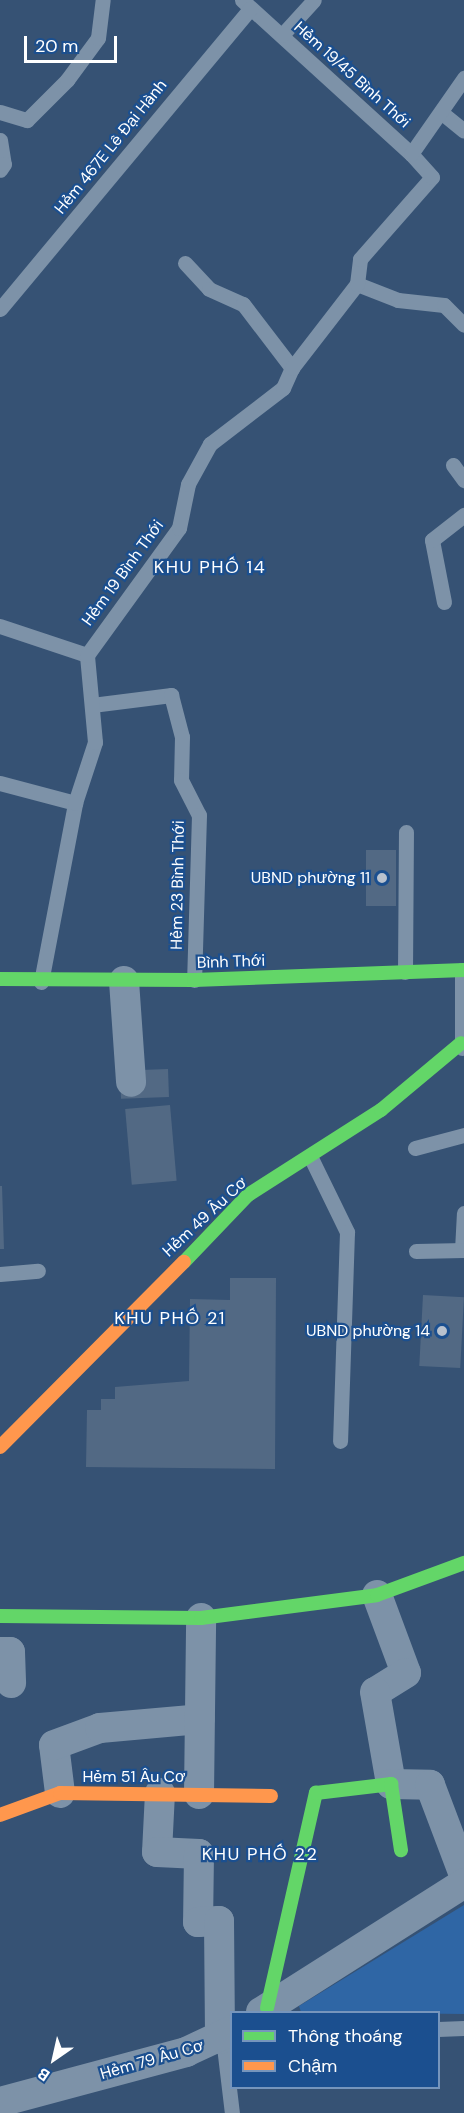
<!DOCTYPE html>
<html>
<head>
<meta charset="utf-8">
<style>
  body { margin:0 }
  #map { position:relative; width:464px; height:2113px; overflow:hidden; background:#365274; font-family:"DM Sans",sans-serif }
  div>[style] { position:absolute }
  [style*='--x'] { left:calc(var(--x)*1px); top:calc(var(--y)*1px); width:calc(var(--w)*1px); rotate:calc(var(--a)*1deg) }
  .green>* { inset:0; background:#2f66a5 }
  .building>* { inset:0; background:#526984; transform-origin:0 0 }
  .lane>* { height:15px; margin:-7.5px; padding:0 7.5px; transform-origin:7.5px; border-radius:7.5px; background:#7d92a8 }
  .street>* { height:30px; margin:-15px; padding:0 15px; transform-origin:15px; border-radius:15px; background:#7d92a8 }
  .fast>* { height:14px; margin:-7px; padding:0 7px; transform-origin:7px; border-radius:7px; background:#63d668 }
  .slow>* { height:14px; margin:-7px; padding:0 7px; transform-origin:7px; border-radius:7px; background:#ff974d }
  .dots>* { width:16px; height:16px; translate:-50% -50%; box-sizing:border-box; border:3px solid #1b4f8f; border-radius:50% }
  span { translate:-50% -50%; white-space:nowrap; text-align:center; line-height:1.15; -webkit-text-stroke:4.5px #1b4f8f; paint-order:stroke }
  .street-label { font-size:16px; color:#fff }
  .poi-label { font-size:16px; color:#fff }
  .right { translate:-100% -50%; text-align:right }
  .neighbourhood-label { font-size:18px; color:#fff; letter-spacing:1.5px }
  .legend { position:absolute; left:230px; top:2011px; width:210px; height:78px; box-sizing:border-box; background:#1b4f8f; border:2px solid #7695bc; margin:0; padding:8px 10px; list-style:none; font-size:18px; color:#fff }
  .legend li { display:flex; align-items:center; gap:12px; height:30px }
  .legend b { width:30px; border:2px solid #7695bc }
  .north { position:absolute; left:24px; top:2029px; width:60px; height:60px; -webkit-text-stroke:4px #1b4f8f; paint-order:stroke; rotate:214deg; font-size:16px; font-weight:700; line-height:24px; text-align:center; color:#fff }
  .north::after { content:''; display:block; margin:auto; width:21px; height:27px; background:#fff; clip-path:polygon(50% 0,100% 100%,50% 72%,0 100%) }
  .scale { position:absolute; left:24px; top:36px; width:93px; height:27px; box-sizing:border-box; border:3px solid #fff; border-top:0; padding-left:8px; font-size:18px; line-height:21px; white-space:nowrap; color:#fff; -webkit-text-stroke:4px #1b4f8f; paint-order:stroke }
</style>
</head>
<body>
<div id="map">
  <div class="green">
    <i style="clip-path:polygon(464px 1905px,464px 2014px,301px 2012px,299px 2006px)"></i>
  </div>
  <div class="building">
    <i style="left:366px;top:850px;width:30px;height:56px"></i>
    <i style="left:168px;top:1069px;width:28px;height:48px;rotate:88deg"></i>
    <i style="left:170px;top:1105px;width:76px;height:45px;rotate:85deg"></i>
    <i style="clip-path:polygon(0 1186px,2px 1186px,4px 1249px,0 1249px)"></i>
    <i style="clip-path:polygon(230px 1278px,276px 1278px,275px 1469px,86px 1467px,87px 1410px,101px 1410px,101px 1399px,115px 1399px,115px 1387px,189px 1381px,190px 1299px,230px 1300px)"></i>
    <i style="left:423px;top:1295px;width:41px;height:71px;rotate:3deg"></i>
  </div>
  <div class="lane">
    <i style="--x:242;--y:0;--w:229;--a:42.3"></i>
    <i style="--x:282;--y:35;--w:47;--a:-47.6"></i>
    <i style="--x:0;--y:112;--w:28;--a:17"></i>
    <i style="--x:27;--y:120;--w:57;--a:-45"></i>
    <i style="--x:67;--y:80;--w:52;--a:-53.6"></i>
    <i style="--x:98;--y:38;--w:38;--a:-83"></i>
    <i style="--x:442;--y:113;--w:28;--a:39"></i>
    <i style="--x:0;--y:140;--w:24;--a:81"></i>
    <i style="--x:4;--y:164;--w:7;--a:124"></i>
    <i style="--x:185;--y:263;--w:35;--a:47"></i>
    <i style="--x:209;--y:289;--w:37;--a:24"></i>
    <i style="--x:243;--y:304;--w:81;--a:52.6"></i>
    <i style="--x:357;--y:284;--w:44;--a:21.3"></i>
    <i style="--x:398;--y:300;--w:46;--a:6.2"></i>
    <i style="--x:444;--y:305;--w:28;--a:45"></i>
    <i style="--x:0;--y:309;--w:391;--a:-50.2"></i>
    <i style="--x:453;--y:465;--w:19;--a:54"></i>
    <i style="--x:444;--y:602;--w:63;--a:-101"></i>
    <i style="--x:432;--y:540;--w:41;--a:-38"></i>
    <i style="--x:0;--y:626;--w:92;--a:18.4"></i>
    <i style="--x:92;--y:705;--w:80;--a:-7.2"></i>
    <i style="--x:171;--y:695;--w:43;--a:75.3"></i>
    <i style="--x:182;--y:737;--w:43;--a:91.3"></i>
    <i style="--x:181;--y:780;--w:39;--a:63"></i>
    <i style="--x:199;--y:815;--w:165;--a:91.7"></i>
    <i style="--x:0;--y:783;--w:78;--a:14.9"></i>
    <i style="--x:405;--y:972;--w:140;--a:-89.6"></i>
    <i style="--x:41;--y:982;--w:182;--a:-79.2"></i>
    <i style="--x:75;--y:803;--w:64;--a:-71.8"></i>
    <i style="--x:95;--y:742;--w:87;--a:-95.3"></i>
    <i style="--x:87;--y:655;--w:157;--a:-54.1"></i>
    <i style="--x:179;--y:528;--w:45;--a:-78.4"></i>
    <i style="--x:188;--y:484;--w:46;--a:-61.2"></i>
    <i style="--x:210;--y:444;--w:92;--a:-37.5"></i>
    <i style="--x:283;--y:388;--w:22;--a:-66"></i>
    <i style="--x:292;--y:368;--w:106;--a:-52.3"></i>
    <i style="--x:357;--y:284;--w:25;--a:-83"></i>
    <i style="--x:360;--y:259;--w:109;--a:-48.7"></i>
    <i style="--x:432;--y:177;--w:31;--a:-132"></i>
    <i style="--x:411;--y:154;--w:93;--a:-55.1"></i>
    <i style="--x:462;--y:1048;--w:78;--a:-90"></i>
    <i style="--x:415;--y:1148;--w:51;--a:-14.9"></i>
    <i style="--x:310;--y:1156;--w:85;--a:64"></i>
    <i style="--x:347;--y:1232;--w:209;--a:91.9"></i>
    <i style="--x:462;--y:1250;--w:37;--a:-87"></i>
    <i style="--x:416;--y:1251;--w:48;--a:-1.2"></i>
    <i style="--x:0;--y:1274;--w:38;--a:-5"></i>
    <i style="--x:438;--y:2029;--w:26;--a:-2"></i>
    <i style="--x:223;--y:2038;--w:76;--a:83.2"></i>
  </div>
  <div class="street">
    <i style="--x:124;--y:981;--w:101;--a:86"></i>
    <i style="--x:377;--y:1595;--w:83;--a:69.6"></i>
    <i style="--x:406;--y:1673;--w:36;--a:148"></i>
    <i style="--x:375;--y:1692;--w:93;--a:80.1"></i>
    <i style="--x:391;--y:1784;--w:39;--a:1"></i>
    <i style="--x:430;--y:1785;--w:96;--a:69.3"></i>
    <i style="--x:0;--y:1652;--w:10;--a:0"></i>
    <i style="--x:10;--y:1652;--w:31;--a:88"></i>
    <i style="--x:60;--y:1793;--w:48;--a:-97.1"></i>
    <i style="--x:54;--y:1745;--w:49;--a:-20.3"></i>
    <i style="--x:100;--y:1728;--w:100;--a:-5.1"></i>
    <i style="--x:160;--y:1793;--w:59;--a:92.9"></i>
    <i style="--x:157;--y:1852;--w:42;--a:2.7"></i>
    <i style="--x:199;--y:1854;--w:68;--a:90.8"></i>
    <i style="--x:198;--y:1922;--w:21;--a:-3"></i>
    <i style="--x:219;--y:1921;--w:118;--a:89.5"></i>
    <i style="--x:199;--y:1794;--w:176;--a:-89.3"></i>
    <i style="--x:261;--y:2012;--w:241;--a:-32.4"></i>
    <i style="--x:0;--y:2102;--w:193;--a:-15"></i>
    <i style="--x:186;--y:2052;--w:50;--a:-25"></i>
  </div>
  <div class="fast">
    <i style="--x:0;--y:979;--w:194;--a:0.3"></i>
    <i style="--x:194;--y:980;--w:270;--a:-2.1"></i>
    <i style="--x:184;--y:1262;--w:93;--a:-46.3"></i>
    <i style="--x:248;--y:1195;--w:158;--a:-32.6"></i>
    <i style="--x:381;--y:1110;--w:104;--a:-39.9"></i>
    <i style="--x:0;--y:1616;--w:201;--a:0.6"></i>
    <i style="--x:201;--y:1618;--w:177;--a:-7.4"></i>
    <i style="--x:377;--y:1595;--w:93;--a:-20.2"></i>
    <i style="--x:267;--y:2008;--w:221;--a:-77.2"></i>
    <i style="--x:316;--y:1793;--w:76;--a:-6.8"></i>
    <i style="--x:391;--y:1784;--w:67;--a:81.4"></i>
  </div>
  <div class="slow">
    <i style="--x:0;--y:1447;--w:261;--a:-45.2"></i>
    <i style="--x:0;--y:1815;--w:64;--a:-20.1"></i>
    <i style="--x:60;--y:1793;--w:211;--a:0.8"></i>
  </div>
  <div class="dots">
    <i style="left:382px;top:878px;background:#b9c2ce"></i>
    <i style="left:442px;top:1331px;background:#b9c2ce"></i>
  </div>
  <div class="street-label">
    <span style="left:352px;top:75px;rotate:42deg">Hẻm 19/45 Bình Thới</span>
    <span style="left:111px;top:147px;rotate:-51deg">Hẻm 467E Lê Đại Hành</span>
    <span style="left:123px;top:573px;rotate:-54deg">Hẻm 19 Bình Thới</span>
    <span style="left:178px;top:885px;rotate:-89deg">Hẻm 23 Bình Thới</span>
    <span style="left:231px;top:962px;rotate:-2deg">Bình Thới</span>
    <span style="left:205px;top:1217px;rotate:-43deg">Hẻm 49 Âu Cơ</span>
    <span style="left:134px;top:1777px">Hẻm 51 Âu Cơ</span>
    <span style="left:152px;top:2060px;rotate:-16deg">Hẻm 79 Âu Cơ</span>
  </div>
  <div class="poi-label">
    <span class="right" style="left:370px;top:878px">UBND phường 11</span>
    <span class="right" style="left:430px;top:1331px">UBND phường 14</span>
  </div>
  <div class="neighbourhood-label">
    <span style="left:210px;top:567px">KHU PHỐ 14</span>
    <span style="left:170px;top:1318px">KHU PHỐ 21</span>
    <span style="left:260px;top:1854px">KHU PHỐ 22</span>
  </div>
  <ul class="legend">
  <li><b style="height:8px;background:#63d668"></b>Thông thoáng</li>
  <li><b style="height:8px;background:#ff974d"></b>Chậm</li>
  </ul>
  <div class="north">B</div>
  <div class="scale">20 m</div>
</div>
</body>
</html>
